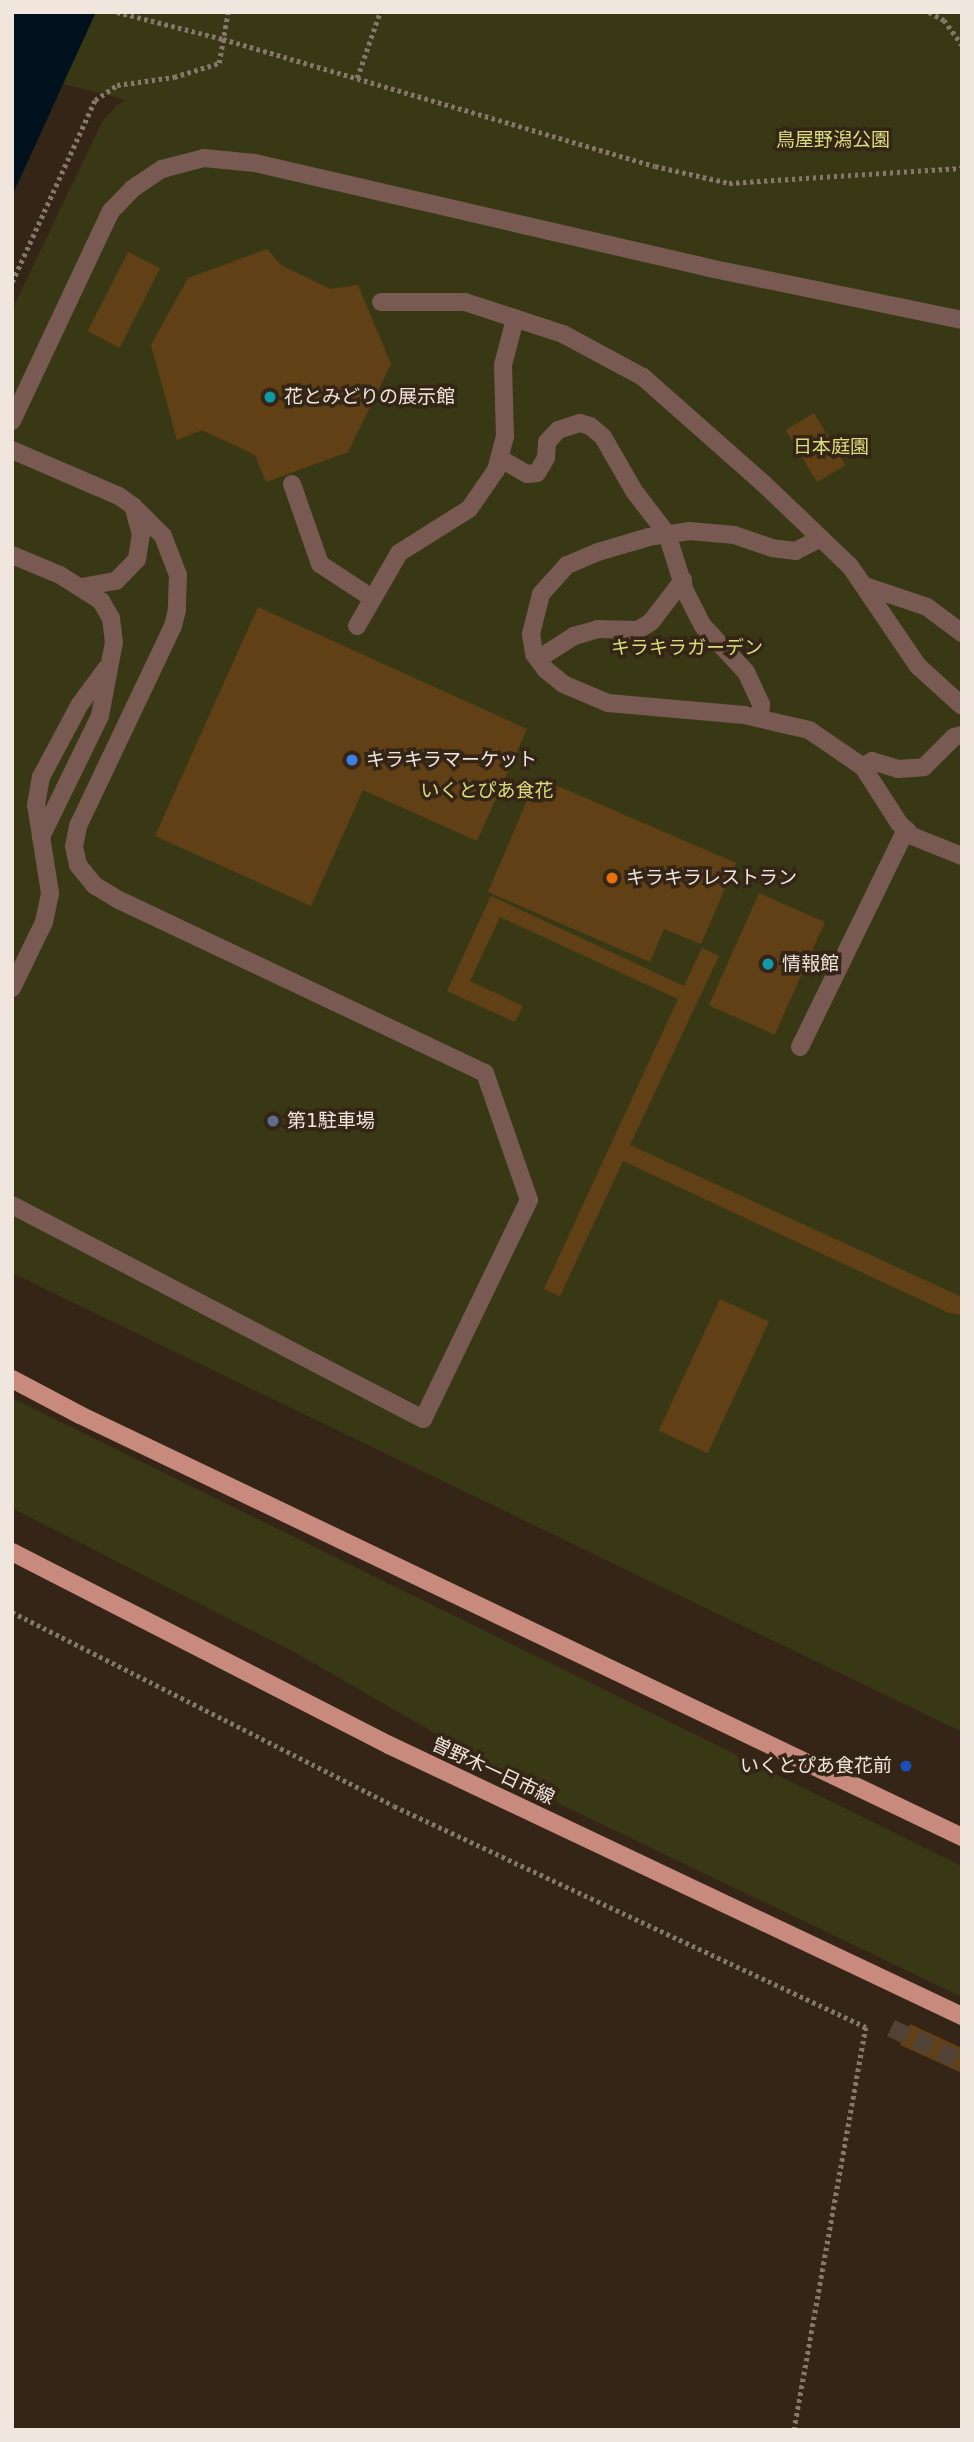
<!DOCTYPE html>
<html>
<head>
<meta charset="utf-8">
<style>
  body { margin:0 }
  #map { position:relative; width:974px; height:2442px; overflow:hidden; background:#342517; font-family:"DejaVu Sans","Noto Sans JP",sans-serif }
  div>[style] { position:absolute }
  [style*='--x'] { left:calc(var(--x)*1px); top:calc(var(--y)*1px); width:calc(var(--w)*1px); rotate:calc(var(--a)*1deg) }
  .green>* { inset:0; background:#383914 }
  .water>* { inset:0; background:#01111d }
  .building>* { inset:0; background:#624016; transform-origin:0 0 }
  .minor-tunnel>* { height:18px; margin-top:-9px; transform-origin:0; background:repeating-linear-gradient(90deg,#504235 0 18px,transparent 0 27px) }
  .path>* { height:4.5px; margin-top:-2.25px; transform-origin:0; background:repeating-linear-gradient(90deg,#84776b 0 3.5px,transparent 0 7px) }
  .minor>* { height:18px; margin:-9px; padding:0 9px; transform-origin:9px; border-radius:9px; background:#785a53 }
  .major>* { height:18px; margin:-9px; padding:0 9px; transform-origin:9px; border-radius:9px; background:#c78a7c }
  .dots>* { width:19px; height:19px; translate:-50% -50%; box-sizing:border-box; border:4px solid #342517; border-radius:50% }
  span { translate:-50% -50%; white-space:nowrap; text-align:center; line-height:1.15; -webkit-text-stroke:7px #342517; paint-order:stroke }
  .park-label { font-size:19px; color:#dade7c }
  .poi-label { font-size:19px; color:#f0e6dd }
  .left { translate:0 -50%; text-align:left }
  .right { translate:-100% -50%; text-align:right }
  .street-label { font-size:19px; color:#f0e6dd }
  .frame { position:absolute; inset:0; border:14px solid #f0e6dd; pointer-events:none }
</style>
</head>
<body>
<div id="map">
  <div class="green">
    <i style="clip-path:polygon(12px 12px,962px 12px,962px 1732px,12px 1273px,12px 310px,102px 122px,116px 106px,126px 100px,12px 71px)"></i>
    <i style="clip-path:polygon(12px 1398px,962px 1866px,962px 1997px,493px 1772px,426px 1728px,294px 1652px,12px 1508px)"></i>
  </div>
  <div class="water">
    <i style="clip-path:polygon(12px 12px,96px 12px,12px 196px)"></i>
  </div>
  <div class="building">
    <i style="clip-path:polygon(267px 249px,281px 265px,330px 289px,358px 285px,391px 364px,348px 452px,266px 482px,255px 455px,202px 430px,177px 440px,151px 345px,188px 278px)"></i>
    <i style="left:128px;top:252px;width:36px;height:89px;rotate:27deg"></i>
    <i style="left:814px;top:413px;width:61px;height:33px;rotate:59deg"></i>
    <i style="clip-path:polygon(258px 607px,527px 729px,477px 841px,363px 790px,311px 906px,155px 836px)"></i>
    <i style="clip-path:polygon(537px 777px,736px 863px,701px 944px,664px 929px,650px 962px,488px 892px)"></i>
    <i style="left:759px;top:893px;width:72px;height:123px;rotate:24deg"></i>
    <i style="clip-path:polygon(491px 896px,684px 986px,702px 948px,719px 956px,630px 1145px,962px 1297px,962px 1315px,949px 1313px,623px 1161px,560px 1296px,544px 1289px,678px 999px,500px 917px,470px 981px,523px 1006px,515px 1022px,447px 991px)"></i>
    <i style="left:720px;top:1299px;width:54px;height:145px;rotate:25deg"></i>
    <i style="clip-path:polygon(910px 2024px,962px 2048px,962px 2073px,900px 2045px)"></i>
  </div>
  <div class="minor-tunnel">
    <i style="--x:891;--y:2028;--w:79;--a:25.6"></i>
  </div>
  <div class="path">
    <i style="--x:117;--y:12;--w:109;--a:14.3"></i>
    <i style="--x:223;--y:39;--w:450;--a:16.4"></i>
    <i style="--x:655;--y:166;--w:76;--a:12.9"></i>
    <i style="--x:729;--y:183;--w:233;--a:-3.7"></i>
    <i style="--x:929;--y:12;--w:17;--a:28"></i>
    <i style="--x:944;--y:20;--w:31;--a:54"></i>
    <i style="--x:357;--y:78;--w:70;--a:-70.8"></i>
    <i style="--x:12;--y:282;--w:200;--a:-65.5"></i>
    <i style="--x:95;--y:100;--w:27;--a:-34"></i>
    <i style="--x:117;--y:85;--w:58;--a:-8"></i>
    <i style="--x:174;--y:77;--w:47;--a:-17.3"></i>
    <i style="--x:219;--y:63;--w:52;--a:-80"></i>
    <i style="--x:12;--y:1612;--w:428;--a:26.9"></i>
    <i style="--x:394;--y:1806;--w:521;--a:25.09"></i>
    <i style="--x:866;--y:2027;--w:409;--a:100.1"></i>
  </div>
  <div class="minor">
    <i style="--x:381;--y:302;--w:84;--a:0"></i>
    <i style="--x:465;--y:302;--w:103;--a:18.1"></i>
    <i style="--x:563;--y:334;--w:91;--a:28.3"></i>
    <i style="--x:643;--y:377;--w:160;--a:41.5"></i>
    <i style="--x:763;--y:483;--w:120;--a:43.7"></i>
    <i style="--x:850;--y:566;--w:121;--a:55.8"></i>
    <i style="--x:918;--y:666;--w:59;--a:42.3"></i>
    <i style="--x:12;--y:421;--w:232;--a:-64.8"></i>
    <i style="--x:111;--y:211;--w:30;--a:-46"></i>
    <i style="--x:132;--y:189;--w:36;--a:-34"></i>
    <i style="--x:162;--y:169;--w:43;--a:-14.7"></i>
    <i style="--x:204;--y:158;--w:51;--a:5.6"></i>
    <i style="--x:255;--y:163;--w:466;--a:13"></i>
    <i style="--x:709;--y:268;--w:258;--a:11.6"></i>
    <i style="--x:12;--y:450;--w:116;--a:23.3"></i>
    <i style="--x:119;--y:496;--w:17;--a:36"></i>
    <i style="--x:133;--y:506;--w:42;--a:45"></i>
    <i style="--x:163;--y:536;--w:42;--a:69"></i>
    <i style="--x:178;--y:575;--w:35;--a:92"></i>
    <i style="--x:177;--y:610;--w:16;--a:104"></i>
    <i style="--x:173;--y:626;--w:221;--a:115.4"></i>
    <i style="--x:78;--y:826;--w:20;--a:101"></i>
    <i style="--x:74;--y:846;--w:19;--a:78"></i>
    <i style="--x:78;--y:865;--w:26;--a:51"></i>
    <i style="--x:94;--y:885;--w:29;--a:31"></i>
    <i style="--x:119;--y:900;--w:405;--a:25.3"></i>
    <i style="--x:485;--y:1073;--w:134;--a:70.9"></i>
    <i style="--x:529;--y:1200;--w:243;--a:115.8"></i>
    <i style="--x:423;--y:1419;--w:463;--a:-152.5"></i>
    <i style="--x:501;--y:459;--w:30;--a:30"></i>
    <i style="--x:527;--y:474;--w:10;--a:-6"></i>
    <i style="--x:537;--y:473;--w:17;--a:-59"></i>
    <i style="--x:546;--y:458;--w:16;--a:-86"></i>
    <i style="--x:547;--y:442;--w:16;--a:-47"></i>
    <i style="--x:558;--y:430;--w:23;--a:-18"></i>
    <i style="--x:580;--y:423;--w:10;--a:17"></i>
    <i style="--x:590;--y:426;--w:17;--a:40"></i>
    <i style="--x:603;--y:437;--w:62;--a:60.1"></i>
    <i style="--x:634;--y:491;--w:54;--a:52.5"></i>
    <i style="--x:667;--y:534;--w:60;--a:72.5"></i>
    <i style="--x:685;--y:591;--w:39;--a:63"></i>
    <i style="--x:703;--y:626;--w:63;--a:46.9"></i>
    <i style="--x:746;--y:672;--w:35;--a:65"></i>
    <i style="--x:761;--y:704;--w:14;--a:94"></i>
    <i style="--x:292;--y:484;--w:85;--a:70.7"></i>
    <i style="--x:320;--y:564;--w:62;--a:33.2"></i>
    <i style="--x:821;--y:538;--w:28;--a:153"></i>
    <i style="--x:796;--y:551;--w:24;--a:-173"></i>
    <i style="--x:772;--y:548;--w:40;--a:-161.1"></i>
    <i style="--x:734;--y:535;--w:44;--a:-174.8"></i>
    <i style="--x:690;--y:531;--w:41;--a:171.7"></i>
    <i style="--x:649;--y:537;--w:53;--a:163.6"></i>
    <i style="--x:598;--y:552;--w:34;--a:157"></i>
    <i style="--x:567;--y:565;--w:39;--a:132"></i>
    <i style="--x:541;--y:594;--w:41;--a:104"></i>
    <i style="--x:531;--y:634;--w:20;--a:81"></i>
    <i style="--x:534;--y:654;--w:20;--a:53"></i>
    <i style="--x:546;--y:670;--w:22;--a:39"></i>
    <i style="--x:563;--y:684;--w:49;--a:22.9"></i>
    <i style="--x:608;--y:703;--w:137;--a:5"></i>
    <i style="--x:744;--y:715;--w:67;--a:13"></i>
    <i style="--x:809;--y:730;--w:65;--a:34.4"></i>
    <i style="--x:863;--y:767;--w:67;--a:57.3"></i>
    <i style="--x:899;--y:823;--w:18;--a:45"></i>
    <i style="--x:912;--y:836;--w:54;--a:21.8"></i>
    <i style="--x:12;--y:555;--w:52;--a:22.6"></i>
    <i style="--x:60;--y:575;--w:49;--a:32.4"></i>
    <i style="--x:101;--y:601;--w:20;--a:60"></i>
    <i style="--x:111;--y:618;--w:24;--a:83"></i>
    <i style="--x:114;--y:642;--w:75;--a:100.7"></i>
    <i style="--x:100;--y:716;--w:135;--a:116"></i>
    <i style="--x:865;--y:586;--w:65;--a:18.7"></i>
    <i style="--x:927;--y:607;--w:44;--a:36.6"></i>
    <i style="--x:81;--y:587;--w:36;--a:-10"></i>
    <i style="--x:116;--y:581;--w:30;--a:-46"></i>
    <i style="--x:137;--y:559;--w:24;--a:-81"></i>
    <i style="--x:141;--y:535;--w:30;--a:-105"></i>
    <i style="--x:357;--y:626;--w:84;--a:-60.1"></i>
    <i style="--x:399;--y:553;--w:83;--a:-32.2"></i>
    <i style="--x:469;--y:509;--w:47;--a:-55.3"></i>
    <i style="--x:496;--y:470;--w:34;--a:-75"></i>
    <i style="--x:505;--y:437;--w:72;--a:-91.6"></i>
    <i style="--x:503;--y:365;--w:48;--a:-75.4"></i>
    <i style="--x:538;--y:659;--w:43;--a:-32.6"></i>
    <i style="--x:574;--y:636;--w:25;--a:-16"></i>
    <i style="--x:598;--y:629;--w:40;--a:1.4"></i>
    <i style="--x:638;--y:630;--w:15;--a:-32"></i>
    <i style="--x:651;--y:622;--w:53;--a:-52.7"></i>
    <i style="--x:863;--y:767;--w:11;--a:-34"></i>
    <i style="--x:872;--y:761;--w:27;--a:17"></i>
    <i style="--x:898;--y:769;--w:26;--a:-4"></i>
    <i style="--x:924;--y:767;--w:42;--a:-45"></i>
    <i style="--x:954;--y:737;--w:8;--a:-14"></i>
    <i style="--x:12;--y:988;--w:73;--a:-64.1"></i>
    <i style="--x:44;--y:922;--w:30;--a:-78"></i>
    <i style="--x:50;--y:893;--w:89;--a:-99"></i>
    <i style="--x:36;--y:805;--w:28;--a:-80"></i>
    <i style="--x:41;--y:777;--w:83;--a:-61.9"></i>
    <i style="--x:80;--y:704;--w:44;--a:-53.4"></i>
    <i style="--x:800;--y:1047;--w:242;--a:-64"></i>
  </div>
  <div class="major">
    <i style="--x:12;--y:1379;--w:77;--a:27.9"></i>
    <i style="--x:80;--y:1415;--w:978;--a:25.57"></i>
    <i style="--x:12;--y:1552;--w:424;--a:27.1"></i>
    <i style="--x:389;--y:1745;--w:634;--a:25.31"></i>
  </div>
  <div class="dots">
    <i style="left:270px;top:397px;background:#0f9aa8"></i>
    <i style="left:352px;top:760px;background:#3f7fe0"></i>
    <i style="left:612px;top:878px;background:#e8710a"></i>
    <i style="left:768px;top:964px;background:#0f9aa8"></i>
    <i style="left:273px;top:1121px;background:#5c6f8a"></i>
    <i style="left:906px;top:1766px;background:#1a4fb4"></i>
  </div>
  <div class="park-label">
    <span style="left:833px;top:140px">鳥屋野潟公園</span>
    <span style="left:831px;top:447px">日本庭園</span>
    <span style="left:687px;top:648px">キラキラガーデン</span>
    <span style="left:487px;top:791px">いくとぴあ食花</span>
  </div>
  <div class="poi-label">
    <span class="left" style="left:284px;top:397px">花とみどりの展示館</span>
    <span class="left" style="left:366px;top:760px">キラキラマーケット</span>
    <span class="left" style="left:626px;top:878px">キラキラレストラン</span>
    <span class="left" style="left:782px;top:964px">情報館</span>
    <span class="left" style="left:287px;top:1121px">第1駐車場</span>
    <span class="right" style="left:892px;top:1766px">いくとぴあ食花前</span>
  </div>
  <div class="street-label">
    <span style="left:493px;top:1771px;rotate:25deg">曽野木一日市線</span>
  </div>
  <div class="frame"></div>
</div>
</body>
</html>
